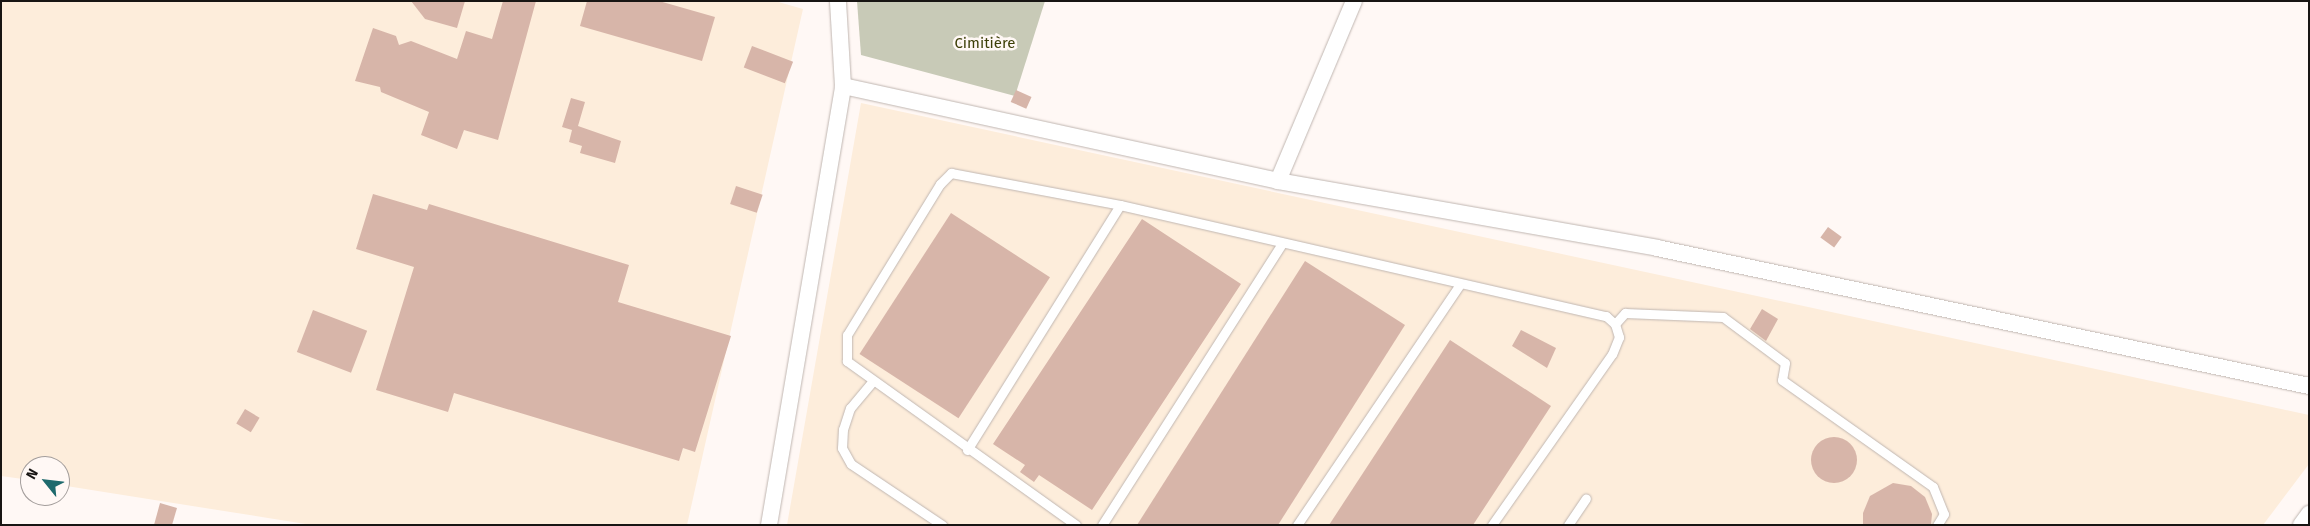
<!DOCTYPE html>
<html>
<head>
<meta charset="utf-8">
<style>
  body { margin:0 }
  #map { position:relative; width:2310px; height:526px; overflow:hidden; background:#fff8f5; font-family:"Fira Sans",sans-serif }
  div>[style] { position:absolute }
  [style*='--x'] { left:calc(var(--x)*1px); top:calc(var(--y)*1px); width:calc(var(--w)*1px); rotate:calc(var(--a)*1deg) }
  .industrial>* { inset:0; background:#fdeddb }
  .green>* { inset:0; background:#c8cab7 }
  .building>* { inset:0; background:#d7b5a9; transform-origin:0 0 }
  .round { border-radius:50% }
  .roads { filter:drop-shadow(0 0 1px #c0b6b1) drop-shadow(0 0 1px #c0b6b1) }
  .service>* { height:9px; margin:-4.5px; padding:0 4.5px; transform-origin:4.5px; border-radius:4.5px; background:#fff }
  .minor>* { height:16px; margin:-8px; padding:0 8px; transform-origin:8px; border-radius:8px; background:#fff }
  span { translate:-50% -50%; white-space:nowrap; text-align:center; line-height:1.15; -webkit-text-stroke:5px #fff8f5; paint-order:stroke }
  .park-label { font-size:15px; color:#3d3f07 }
  .frame { position:absolute; inset:0; border:2px solid #181513; pointer-events:none }
  .north { position:absolute; left:20px; top:456px; width:50px; height:50px; box-sizing:border-box; background:#fff8f5; border:1px solid #a39d9b; border-radius:50%; rotate:299deg; font-size:14px; font-weight:700; line-height:20px; text-align:center; color:#181513 }
  .north::after { content:''; display:block; margin:auto; width:18px; height:22px; background:#1e6a6d; clip-path:polygon(50% 0,100% 100%,50% 72%,0 100%) }
</style>
</head>
<body>
<div id="map">
  <div class="industrial">
    <i style="clip-path:polygon(1px 1px,775px 1px,803px 9px,687px 525px,312px 525px,60px 485px,60px 466px,30px 466px,30px 480px,1px 476px)"></i>
    <i style="clip-path:polygon(861px 103px,2309px 415px,2309px 464px,2263px 525px,787px 525px)"></i>
  </div>
  <div class="green">
    <i style="clip-path:polygon(857px 1px,1045px 1px,1015px 96px,861px 55px)"></i>
  </div>
  <div class="building">
    <i style="clip-path:polygon(411px 1px,465px 1px,457px 28px,425px 19px)"></i>
    <i style="clip-path:polygon(503px 1px,536px 1px,498px 140px,464px 130px,457px 149px,421px 135px,429px 112px,381px 92px,380px 87px,355px 81px,373px 28px,396px 36px,399px 45px,411px 41px,457px 59px,466px 31px,492px 39px)"></i>
    <i style="clip-path:polygon(587px 1px,659px 1px,715px 17px,702px 61px,580px 26px)"></i>
    <i style="left:752px;top:46px;width:44px;height:23px;rotate:21deg"></i>
    <i style="left:1016px;top:90px;width:17px;height:13px;rotate:24deg"></i>
    <i style="clip-path:polygon(571px 98px,585px 102px,578px 126px,621px 141px,615px 163px,580px 153px,582px 146px,569px 142px,572px 130px,562px 127px)"></i>
    <i style="left:736px;top:186px;width:28px;height:19px;rotate:18deg"></i>
    <i style="clip-path:polygon(373px 194px,427px 210px,429px 204px,629px 265px,618px 302px,731px 336px,695px 452px,683px 448px,679px 461px,454px 393px,448px 412px,376px 390px,414px 267px,356px 249px)"></i>
    <i style="left:951px;top:213px;width:118px;height:168px;rotate:33deg"></i>
    <i style="clip-path:polygon(1142px 219px,1241px 284px,1092px 510px,1039px 475px,1034px 482px,1020px 472px,1025px 465px,993px 444px)"></i>
    <i style="left:1828px;top:227px;width:17px;height:13px;rotate:36deg"></i>
    <i style="clip-path:polygon(1305px 261px,1405px 325px,1278px 525px,1137px 525px)"></i>
    <i style="clip-path:polygon(1762px 309px,1778px 319px,1766px 341px,1750px 329px)"></i>
    <i style="left:313px;top:310px;width:58px;height:45px;rotate:21deg"></i>
    <i style="clip-path:polygon(1521px 330px,1556px 348px,1547px 368px,1512px 346px)"></i>
    <i style="clip-path:polygon(1450px 340px,1551px 406px,1473px 525px,1329px 525px)"></i>
    <i style="left:245px;top:409px;width:17px;height:17px;rotate:31deg"></i>
    <i class="round" style="left:1811px;top:437px;width:46px;height:46px"></i>
    <i style="clip-path:polygon(1893px 483px,1911px 486px,1925px 497px,1932px 514px,1931px 525px,1863px 525px,1863px 513px,1870px 496px)"></i>
    <i style="clip-path:polygon(160px 503px,177px 508px,172px 525px,154px 525px)"></i>
  </div>
  <div class="roads">
    <div class="service">
      <i style="--x:1615;--y:324;--w:15;--a:-48"></i>
      <i style="--x:1625;--y:313;--w:98;--a:2.3"></i>
      <i style="--x:1723;--y:317;--w:77;--a:36.6"></i>
      <i style="--x:1785;--y:363;--w:17;--a:100"></i>
      <i style="--x:1782;--y:380;--w:185;--a:35.3"></i>
      <i style="--x:1933;--y:487;--w:29;--a:68"></i>
      <i style="--x:1944;--y:514;--w:13;--a:122"></i>
      <i style="--x:872;--y:382;--w:34;--a:130"></i>
      <i style="--x:850;--y:408;--w:22;--a:108"></i>
      <i style="--x:843;--y:429;--w:19;--a:93"></i>
      <i style="--x:842;--y:448;--w:18;--a:61"></i>
      <i style="--x:851;--y:464;--w:110;--a:33.8"></i>
      <i style="--x:967;--y:450;--w:289;--a:-58"></i>
      <i style="--x:1076;--y:525;--w:282;--a:-144.4"></i>
      <i style="--x:847;--y:361;--w:26;--a:-90"></i>
      <i style="--x:847;--y:335;--w:177;--a:-58.4"></i>
      <i style="--x:940;--y:184;--w:16;--a:-45"></i>
      <i style="--x:951;--y:173;--w:172;--a:10.7"></i>
      <i style="--x:1120;--y:205;--w:499;--a:12.9"></i>
      <i style="--x:1606;--y:316;--w:12;--a:42"></i>
      <i style="--x:1615;--y:324;--w:14;--a:73"></i>
      <i style="--x:1619;--y:337;--w:18;--a:112"></i>
      <i style="--x:1612;--y:354;--w:209;--a:125.1"></i>
      <i style="--x:1102;--y:525;--w:335;--a:-57.4"></i>
      <i style="--x:1297;--y:525;--w:291;--a:-55.9"></i>
      <i style="--x:1568;--y:525;--w:32;--a:-56"></i>
    </div>
    <div class="minor">
      <i style="--x:843;--y:86;--w:445;--a:12.3"></i>
      <i style="--x:1278;--y:181;--w:385;--a:10"></i>
      <i style="--x:1657;--y:248;--w:666;--a:11.95"></i>
      <i style="--x:1278;--y:181;--w:195;--a:-67.1"></i>
      <i style="--x:769;--y:525;--w:445;--a:-80.4"></i>
      <i style="--x:843;--y:86;--w:85;--a:-93.4"></i>
      <i style="--x:2301;--y:525;--w:14;--a:-54"></i>
    </div>
  </div>
  <div class="park-label">
    <span style="left:985px;top:44px">Cimitière</span>
  </div>
  <div class="frame"></div>
  <div class="north">N</div>
</div>
</body>
</html>
